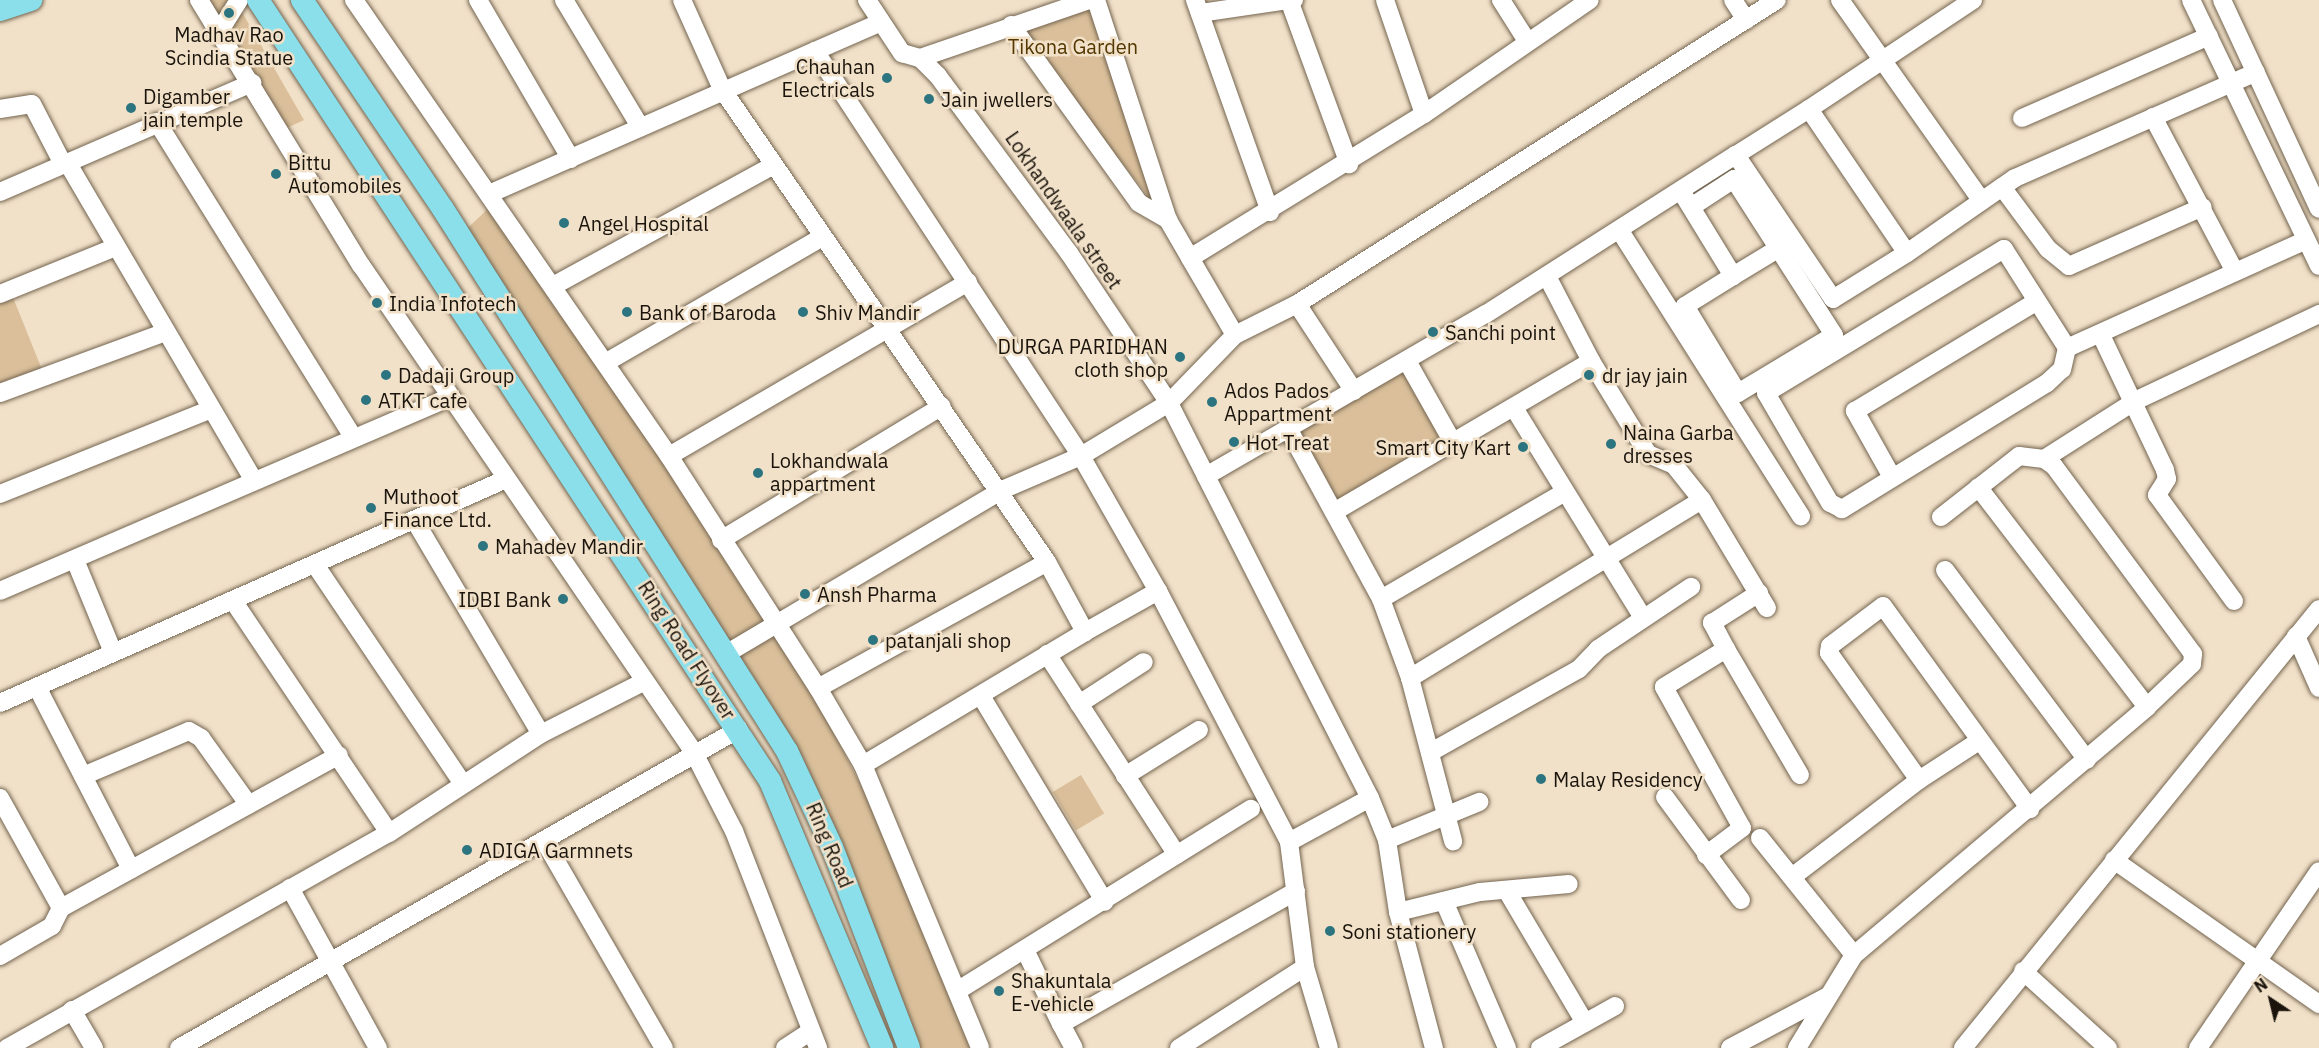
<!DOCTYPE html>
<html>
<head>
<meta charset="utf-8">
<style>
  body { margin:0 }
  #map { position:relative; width:2319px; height:1048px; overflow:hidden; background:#f2e1c9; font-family:"IBM Plex Sans",sans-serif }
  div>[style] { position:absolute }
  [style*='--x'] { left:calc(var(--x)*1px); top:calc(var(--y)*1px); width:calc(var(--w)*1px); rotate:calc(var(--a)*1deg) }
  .green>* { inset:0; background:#dabf9a; transform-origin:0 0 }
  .roads { filter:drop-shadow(0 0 2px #73644f) drop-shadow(0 0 2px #73644f) }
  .minor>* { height:18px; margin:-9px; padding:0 9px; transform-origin:9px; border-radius:9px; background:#fff }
  .major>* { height:22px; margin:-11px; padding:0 11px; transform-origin:11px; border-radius:11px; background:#8adfeb }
  .dots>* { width:16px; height:16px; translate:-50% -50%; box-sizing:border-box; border:3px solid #f2e1c9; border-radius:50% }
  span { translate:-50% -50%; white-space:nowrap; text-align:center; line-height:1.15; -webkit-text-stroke:5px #f2e1c9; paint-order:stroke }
  .poi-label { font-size:20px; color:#1a140c }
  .right { translate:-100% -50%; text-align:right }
  .left { translate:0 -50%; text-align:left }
  .park-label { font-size:20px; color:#533701 }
  .street-label { font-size:20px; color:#1a140c }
  .north { position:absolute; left:2241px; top:970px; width:60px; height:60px; -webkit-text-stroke:4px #f2e1c9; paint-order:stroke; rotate:325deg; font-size:16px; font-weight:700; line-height:24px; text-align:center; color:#1a140c }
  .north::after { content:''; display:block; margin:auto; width:21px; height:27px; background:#1a140c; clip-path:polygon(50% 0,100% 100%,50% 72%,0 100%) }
</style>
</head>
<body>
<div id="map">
  <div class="green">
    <i style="clip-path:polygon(209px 0,235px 0,304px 120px,287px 128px)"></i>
    <i style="clip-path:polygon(1090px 0,1168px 220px,1015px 30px)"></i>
    <i style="clip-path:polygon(495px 202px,759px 587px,898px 858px,981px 1048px,908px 1048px,787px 751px,453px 242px)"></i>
    <i style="clip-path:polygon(10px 290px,45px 377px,0 393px,0 294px)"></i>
    <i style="left:1407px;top:361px;width:90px;height:131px;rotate:61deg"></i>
    <i style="left:1081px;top:775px;width:45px;height:33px;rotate:59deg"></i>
  </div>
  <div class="roads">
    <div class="minor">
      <i style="--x:199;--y:0;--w:311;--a:58.6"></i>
      <i style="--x:361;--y:265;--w:589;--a:55.66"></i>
      <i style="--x:693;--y:751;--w:90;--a:62.9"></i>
      <i style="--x:734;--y:831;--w:233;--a:68.8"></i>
      <i style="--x:354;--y:0;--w:554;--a:55.36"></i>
      <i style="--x:669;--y:456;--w:276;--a:57.3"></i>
      <i style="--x:818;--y:688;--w:89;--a:59.7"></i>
      <i style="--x:863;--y:765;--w:306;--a:67.5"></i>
      <i style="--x:478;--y:0;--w:184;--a:59.7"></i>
      <i style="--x:564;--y:0;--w:146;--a:59"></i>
      <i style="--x:682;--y:0;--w:98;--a:65.8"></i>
      <i style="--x:722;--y:89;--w:574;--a:55.51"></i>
      <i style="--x:867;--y:0;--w:64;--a:56.6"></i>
      <i style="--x:902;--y:53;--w:19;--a:16"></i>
      <i style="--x:920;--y:58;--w:25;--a:45"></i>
      <i style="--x:938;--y:76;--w:220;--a:53.5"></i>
      <i style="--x:1069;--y:253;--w:180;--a:56.3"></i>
      <i style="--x:1169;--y:403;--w:82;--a:63.1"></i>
      <i style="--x:1206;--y:476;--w:323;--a:-30.1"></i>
      <i style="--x:1486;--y:314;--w:296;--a:-32.5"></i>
      <i style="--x:1096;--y:0;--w:231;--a:71.9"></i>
      <i style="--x:1168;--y:220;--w:44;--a:59.9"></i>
      <i style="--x:1190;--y:258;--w:275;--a:-31.6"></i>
      <i style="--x:1424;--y:114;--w:120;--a:-108.9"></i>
      <i style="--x:1195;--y:0;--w:225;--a:70.5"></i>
      <i style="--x:1294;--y:0;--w:5;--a:180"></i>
      <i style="--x:1289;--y:0;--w:175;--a:69.9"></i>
      <i style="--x:1501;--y:0;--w:49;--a:57.6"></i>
      <i style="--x:1733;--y:0;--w:24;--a:57"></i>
      <i style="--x:1840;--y:0;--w:246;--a:54.8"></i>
      <i style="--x:2191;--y:0;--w:295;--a:64.3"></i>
      <i style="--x:2222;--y:0;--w:230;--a:65.1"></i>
      <i style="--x:1200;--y:13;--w:90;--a:-8.3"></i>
      <i style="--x:1011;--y:25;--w:219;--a:54.3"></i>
      <i style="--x:1139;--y:203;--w:34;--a:30"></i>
      <i style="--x:219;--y:32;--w:38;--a:-58"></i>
      <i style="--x:815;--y:51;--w:70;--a:-23.6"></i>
      <i style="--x:920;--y:58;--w:179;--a:-18.9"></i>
      <i style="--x:0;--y:109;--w:32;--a:-9"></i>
      <i style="--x:32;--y:104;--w:68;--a:62.7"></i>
      <i style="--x:1809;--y:109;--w:197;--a:-33.6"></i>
      <i style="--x:1424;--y:114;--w:201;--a:-34.5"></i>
      <i style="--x:2153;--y:117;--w:175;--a:62.1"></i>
      <i style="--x:2022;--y:118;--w:204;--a:-23.7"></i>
      <i style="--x:157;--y:122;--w:369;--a:58.1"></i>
      <i style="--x:67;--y:162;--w:368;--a:59.6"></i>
      <i style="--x:2002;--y:187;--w:77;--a:53.4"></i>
      <i style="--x:2048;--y:249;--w:27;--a:39"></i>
      <i style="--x:2069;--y:266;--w:146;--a:-23.8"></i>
      <i style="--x:1681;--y:191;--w:100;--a:58.5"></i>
      <i style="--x:1733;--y:276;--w:57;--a:148"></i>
      <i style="--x:1685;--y:306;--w:102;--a:58.7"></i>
      <i style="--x:1738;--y:393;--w:112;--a:-31.1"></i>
      <i style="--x:1834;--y:335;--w:185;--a:-122.7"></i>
      <i style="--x:1734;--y:179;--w:51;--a:146.9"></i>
      <i style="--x:0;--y:192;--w:275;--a:-23.4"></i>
      <i style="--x:489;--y:194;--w:356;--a:-23.7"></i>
      <i style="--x:815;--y:51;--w:485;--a:56.7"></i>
      <i style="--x:1081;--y:456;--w:86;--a:156.7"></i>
      <i style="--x:1002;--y:490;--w:319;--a:149.3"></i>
      <i style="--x:1620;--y:231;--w:338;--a:57.6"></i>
      <i style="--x:1907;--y:253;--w:87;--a:148.1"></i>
      <i style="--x:1833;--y:299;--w:174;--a:-124"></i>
      <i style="--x:1736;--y:155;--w:86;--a:-32.2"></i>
      <i style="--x:1809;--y:109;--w:174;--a:55.8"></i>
      <i style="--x:1907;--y:253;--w:131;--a:-34.8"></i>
      <i style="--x:2015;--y:178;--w:263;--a:-23.7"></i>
      <i style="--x:1733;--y:276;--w:54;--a:-31.3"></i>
      <i style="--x:553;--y:286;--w:250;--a:-28.7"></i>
      <i style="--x:0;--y:294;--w:125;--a:-22.1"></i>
      <i style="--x:1297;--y:304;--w:104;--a:56.8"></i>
      <i style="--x:1235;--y:335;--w:69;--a:-26.6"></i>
      <i style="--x:1297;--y:304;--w:568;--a:-32.35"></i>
      <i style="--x:2101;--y:335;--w:149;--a:64.6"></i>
      <i style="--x:2165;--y:470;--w:9;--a:77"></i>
      <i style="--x:2167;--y:479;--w:19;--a:122"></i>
      <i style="--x:2157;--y:495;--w:131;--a:54"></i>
      <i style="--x:2067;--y:348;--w:22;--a:103"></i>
      <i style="--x:2062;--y:369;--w:21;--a:137"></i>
      <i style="--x:2047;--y:383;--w:241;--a:148.4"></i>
      <i style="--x:1842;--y:509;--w:13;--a:-153"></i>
      <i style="--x:1830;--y:503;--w:127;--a:-120.2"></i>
      <i style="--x:1766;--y:393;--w:278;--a:-31.2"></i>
      <i style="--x:2004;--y:249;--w:117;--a:57.5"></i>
      <i style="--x:2067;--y:348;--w:262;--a:-24.3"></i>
      <i style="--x:1407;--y:361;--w:90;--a:60.6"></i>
      <i style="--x:605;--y:363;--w:250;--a:-30.1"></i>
      <i style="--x:0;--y:393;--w:177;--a:-20.2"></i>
      <i style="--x:1514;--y:408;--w:246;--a:58.4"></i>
      <i style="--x:1290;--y:432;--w:190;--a:61.4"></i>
      <i style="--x:1381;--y:599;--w:84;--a:69.8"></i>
      <i style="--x:1410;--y:678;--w:169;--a:75.2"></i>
      <i style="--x:669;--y:456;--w:346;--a:-30.2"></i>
      <i style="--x:2044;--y:459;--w:108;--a:-32.5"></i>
      <i style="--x:2135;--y:401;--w:204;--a:-25.3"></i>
      <i style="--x:1892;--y:477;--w:76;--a:-119.3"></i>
      <i style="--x:1855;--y:411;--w:211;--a:-31.1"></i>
      <i style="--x:0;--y:494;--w:227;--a:-21.9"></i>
      <i style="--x:1702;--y:500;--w:126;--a:59"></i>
      <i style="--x:1334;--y:512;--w:298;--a:-30.4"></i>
      <i style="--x:1591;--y:361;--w:96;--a:-117.4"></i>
      <i style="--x:1941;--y:517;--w:99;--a:-38"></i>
      <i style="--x:2019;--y:456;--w:25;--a:7"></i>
      <i style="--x:2044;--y:459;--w:12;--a:35"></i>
      <i style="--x:2054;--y:466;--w:234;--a:53.5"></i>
      <i style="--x:2193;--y:654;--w:10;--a:96"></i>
      <i style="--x:2192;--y:664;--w:62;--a:136.3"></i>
      <i style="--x:415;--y:521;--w:247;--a:59.4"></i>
      <i style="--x:721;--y:540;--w:258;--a:-31.2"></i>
      <i style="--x:75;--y:560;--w:100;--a:67.6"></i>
      <i style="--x:316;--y:566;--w:263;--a:56"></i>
      <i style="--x:1945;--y:570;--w:237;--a:53.2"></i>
      <i style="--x:0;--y:591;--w:490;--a:-23.3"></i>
      <i style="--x:1158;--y:591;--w:283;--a:62.4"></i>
      <i style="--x:1289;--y:842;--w:92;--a:-28.5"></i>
      <i style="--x:1370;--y:798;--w:361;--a:-117"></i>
      <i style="--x:1381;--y:599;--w:213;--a:-30.2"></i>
      <i style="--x:234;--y:602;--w:278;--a:56.1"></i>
      <i style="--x:2296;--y:636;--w:57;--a:66.1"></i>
      <i style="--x:1726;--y:649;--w:146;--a:59.6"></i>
      <i style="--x:1047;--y:654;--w:239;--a:57.1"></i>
      <i style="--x:1410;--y:678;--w:342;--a:-31.4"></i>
      <i style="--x:1702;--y:500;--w:45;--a:-128.7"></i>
      <i style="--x:1674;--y:465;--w:28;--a:-157"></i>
      <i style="--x:1648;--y:454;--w:109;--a:-121.5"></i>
      <i style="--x:37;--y:687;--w:205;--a:62.7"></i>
      <i style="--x:818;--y:688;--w:261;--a:-28.8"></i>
      <i style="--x:1047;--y:562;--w:80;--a:61.5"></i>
      <i style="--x:1085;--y:632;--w:84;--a:-29.3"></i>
      <i style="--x:1158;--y:591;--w:155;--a:-119.7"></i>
      <i style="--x:1081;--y:456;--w:103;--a:-31.1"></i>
      <i style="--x:1169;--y:403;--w:95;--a:-45.9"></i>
      <i style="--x:1235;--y:335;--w:89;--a:-120.3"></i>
      <i style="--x:981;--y:696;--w:240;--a:59"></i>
      <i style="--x:0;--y:703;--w:551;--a:-23.87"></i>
      <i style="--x:1079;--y:704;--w:77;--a:-32.9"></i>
      <i style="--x:1979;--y:741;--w:72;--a:147"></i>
      <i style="--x:1919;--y:780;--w:156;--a:-125.3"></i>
      <i style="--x:1829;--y:653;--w:7;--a:-82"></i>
      <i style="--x:1830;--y:646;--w:66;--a:-37"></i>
      <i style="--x:1883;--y:606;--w:251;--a:54.1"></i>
      <i style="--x:1431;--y:752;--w:170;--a:-29.3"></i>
      <i style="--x:1579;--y:669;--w:28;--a:-46"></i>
      <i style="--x:1598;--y:649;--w:112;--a:-33.7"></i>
      <i style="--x:863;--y:765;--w:259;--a:-30.9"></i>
      <i style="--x:83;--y:776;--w:115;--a:-23"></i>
      <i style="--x:189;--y:731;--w:14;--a:30"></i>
      <i style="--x:201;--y:738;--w:82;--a:54.4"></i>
      <i style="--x:1125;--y:776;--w:87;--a:-31.9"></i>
      <i style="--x:1665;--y:797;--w:128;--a:53.6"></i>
      <i style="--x:0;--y:798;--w:126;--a:61"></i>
      <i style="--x:61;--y:908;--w:20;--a:117"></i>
      <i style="--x:52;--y:926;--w:60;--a:150"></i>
      <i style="--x:1370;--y:798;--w:45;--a:68"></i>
      <i style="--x:1387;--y:840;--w:73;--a:81.3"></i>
      <i style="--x:1398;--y:912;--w:141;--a:75.2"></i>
      <i style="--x:1760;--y:838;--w:150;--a:51.2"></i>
      <i style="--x:1387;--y:840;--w:100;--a:-22.4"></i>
      <i style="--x:545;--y:842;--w:238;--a:60"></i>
      <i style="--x:1289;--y:842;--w:126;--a:82.7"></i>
      <i style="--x:1305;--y:967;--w:84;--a:73.5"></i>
      <i style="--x:1706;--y:855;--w:45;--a:-36.9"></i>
      <i style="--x:1742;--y:828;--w:161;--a:-119"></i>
      <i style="--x:1664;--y:687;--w:73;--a:-31.5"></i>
      <i style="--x:1726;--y:649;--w:30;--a:-118"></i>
      <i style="--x:1712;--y:623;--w:56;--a:-32.6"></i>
      <i style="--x:2114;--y:860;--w:251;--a:35.1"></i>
      <i style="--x:1792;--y:877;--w:160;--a:-37.4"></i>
      <i style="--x:290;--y:888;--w:183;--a:61.2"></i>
      <i style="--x:1507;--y:891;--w:153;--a:59.4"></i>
      <i style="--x:1444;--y:901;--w:160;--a:66.8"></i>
      <i style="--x:61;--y:908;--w:317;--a:-28.8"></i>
      <i style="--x:1398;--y:912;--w:84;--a:-13.7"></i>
      <i style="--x:1480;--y:892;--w:89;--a:-5.1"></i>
      <i style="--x:1026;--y:952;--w:80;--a:64.1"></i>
      <i style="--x:1061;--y:1024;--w:270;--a:-29.5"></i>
      <i style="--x:2023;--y:971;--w:115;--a:42.2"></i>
      <i style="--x:957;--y:991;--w:346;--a:-31.8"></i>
      <i style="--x:72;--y:1010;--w:44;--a:59.9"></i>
      <i style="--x:1061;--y:1024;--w:27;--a:62"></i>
      <i style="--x:7;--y:1048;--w:438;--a:-29.4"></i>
      <i style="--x:389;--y:833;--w:181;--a:-33.1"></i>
      <i style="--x:541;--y:734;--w:114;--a:-27"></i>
      <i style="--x:179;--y:1048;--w:644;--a:-29.67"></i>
      <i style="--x:785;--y:1048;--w:31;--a:-33"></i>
      <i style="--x:1179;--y:1048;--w:150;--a:-32.7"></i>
      <i style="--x:1540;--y:1048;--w:86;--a:-29.2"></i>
      <i style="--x:1730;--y:1048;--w:109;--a:-28"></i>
      <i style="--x:1797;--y:1048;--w:109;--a:-58.5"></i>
      <i style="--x:1854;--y:955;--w:384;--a:-40.2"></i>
      <i style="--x:2147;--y:707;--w:277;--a:-127.5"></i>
      <i style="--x:1963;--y:1048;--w:565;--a:-50.96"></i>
      <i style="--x:2198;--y:1048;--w:214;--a:-55.6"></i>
    </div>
    <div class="major">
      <i style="--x:258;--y:0;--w:934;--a:56.75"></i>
      <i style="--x:770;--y:781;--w:290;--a:67.2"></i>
      <i style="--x:302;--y:0;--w:252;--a:56"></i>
      <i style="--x:443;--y:209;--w:642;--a:57.6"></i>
      <i style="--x:787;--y:751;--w:106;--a:64.9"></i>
      <i style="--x:832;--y:847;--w:215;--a:69"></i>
      <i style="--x:0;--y:10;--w:33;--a:-18"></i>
    </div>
  </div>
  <div class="dots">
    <i style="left:229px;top:13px;background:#2c747f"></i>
    <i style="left:887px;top:78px;background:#2c747f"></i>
    <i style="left:929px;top:99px;background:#2c747f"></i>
    <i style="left:131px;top:108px;background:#2c747f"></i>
    <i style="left:276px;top:174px;background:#2c747f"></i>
    <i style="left:564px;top:223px;background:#2c747f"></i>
    <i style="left:377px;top:303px;background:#2c747f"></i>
    <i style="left:627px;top:312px;background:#2c747f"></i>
    <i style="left:803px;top:312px;background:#2c747f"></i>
    <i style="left:1433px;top:332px;background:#2c747f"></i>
    <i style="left:1180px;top:357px;background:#2c747f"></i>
    <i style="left:386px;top:375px;background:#2c747f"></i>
    <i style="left:1589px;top:375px;background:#2c747f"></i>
    <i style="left:366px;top:400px;background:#2c747f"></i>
    <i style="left:1212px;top:402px;background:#2c747f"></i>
    <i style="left:1234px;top:442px;background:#2c747f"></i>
    <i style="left:1611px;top:444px;background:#2c747f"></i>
    <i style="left:1523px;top:447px;background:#2c747f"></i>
    <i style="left:758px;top:473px;background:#2c747f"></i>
    <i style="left:371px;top:508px;background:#2c747f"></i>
    <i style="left:483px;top:546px;background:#2c747f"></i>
    <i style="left:805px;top:594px;background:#2c747f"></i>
    <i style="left:563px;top:599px;background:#2c747f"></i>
    <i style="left:873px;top:640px;background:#2c747f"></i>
    <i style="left:1541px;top:779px;background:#2c747f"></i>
    <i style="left:467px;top:850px;background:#2c747f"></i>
    <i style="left:1330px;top:931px;background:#2c747f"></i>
    <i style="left:999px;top:991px;background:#2c747f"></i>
  </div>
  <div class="poi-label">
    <span style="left:229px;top:46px">Madhav Rao<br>Scindia Statue</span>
    <span class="right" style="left:875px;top:78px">Chauhan<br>Electricals</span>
    <span class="left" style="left:143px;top:108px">Digamber<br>jain temple</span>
    <span class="left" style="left:941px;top:99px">Jain jwellers</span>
    <span class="left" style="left:288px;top:174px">Bittu<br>Automobiles</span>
    <span class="left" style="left:578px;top:223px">Angel Hospital</span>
    <span class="left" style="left:389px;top:303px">India Infotech</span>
    <span class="left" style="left:639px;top:312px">Bank of Baroda</span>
    <span class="left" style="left:815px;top:312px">Shiv Mandir</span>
    <span class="left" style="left:1445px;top:332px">Sanchi point</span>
    <span class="right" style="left:1168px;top:358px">DURGA PARIDHAN<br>cloth shop</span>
    <span class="left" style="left:398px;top:375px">Dadaji Group</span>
    <span class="left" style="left:1602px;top:375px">dr jay jain</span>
    <span class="left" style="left:1224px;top:402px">Ados Pados<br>Appartment</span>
    <span class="left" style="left:378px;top:400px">ATKT cafe</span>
    <span class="left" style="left:1623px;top:444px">Naina Garba<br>dresses</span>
    <span class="left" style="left:1246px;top:442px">Hot Treat</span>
    <span class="right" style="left:1511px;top:447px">Smart City Kart</span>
    <span class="left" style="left:770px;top:472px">Lokhandwala<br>appartment</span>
    <span class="left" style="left:383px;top:508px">Muthoot<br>Finance Ltd.</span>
    <span class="left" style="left:495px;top:546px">Mahadev Mandir</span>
    <span class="left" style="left:817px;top:594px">Ansh Pharma</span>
    <span class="right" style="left:551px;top:599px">IDBI Bank</span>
    <span class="left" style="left:885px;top:640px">patanjali shop</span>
    <span class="left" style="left:1553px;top:779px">Malay Residency</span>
    <span class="left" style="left:479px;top:850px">ADIGA Garmnets</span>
    <span class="left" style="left:1342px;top:931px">Soni stationery</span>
    <span class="left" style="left:1011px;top:992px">Shakuntala<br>E-vehicle</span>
  </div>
  <div class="park-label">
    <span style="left:1073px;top:46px">Tikona Garden</span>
  </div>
  <div class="street-label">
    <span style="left:1064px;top:210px;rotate:55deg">Lokhandwaala street</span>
    <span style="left:687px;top:650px;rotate:57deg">Ring Road Flyover</span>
    <span style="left:830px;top:845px;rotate:67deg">Ring Road</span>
  </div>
  <div class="north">N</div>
</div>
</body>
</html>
